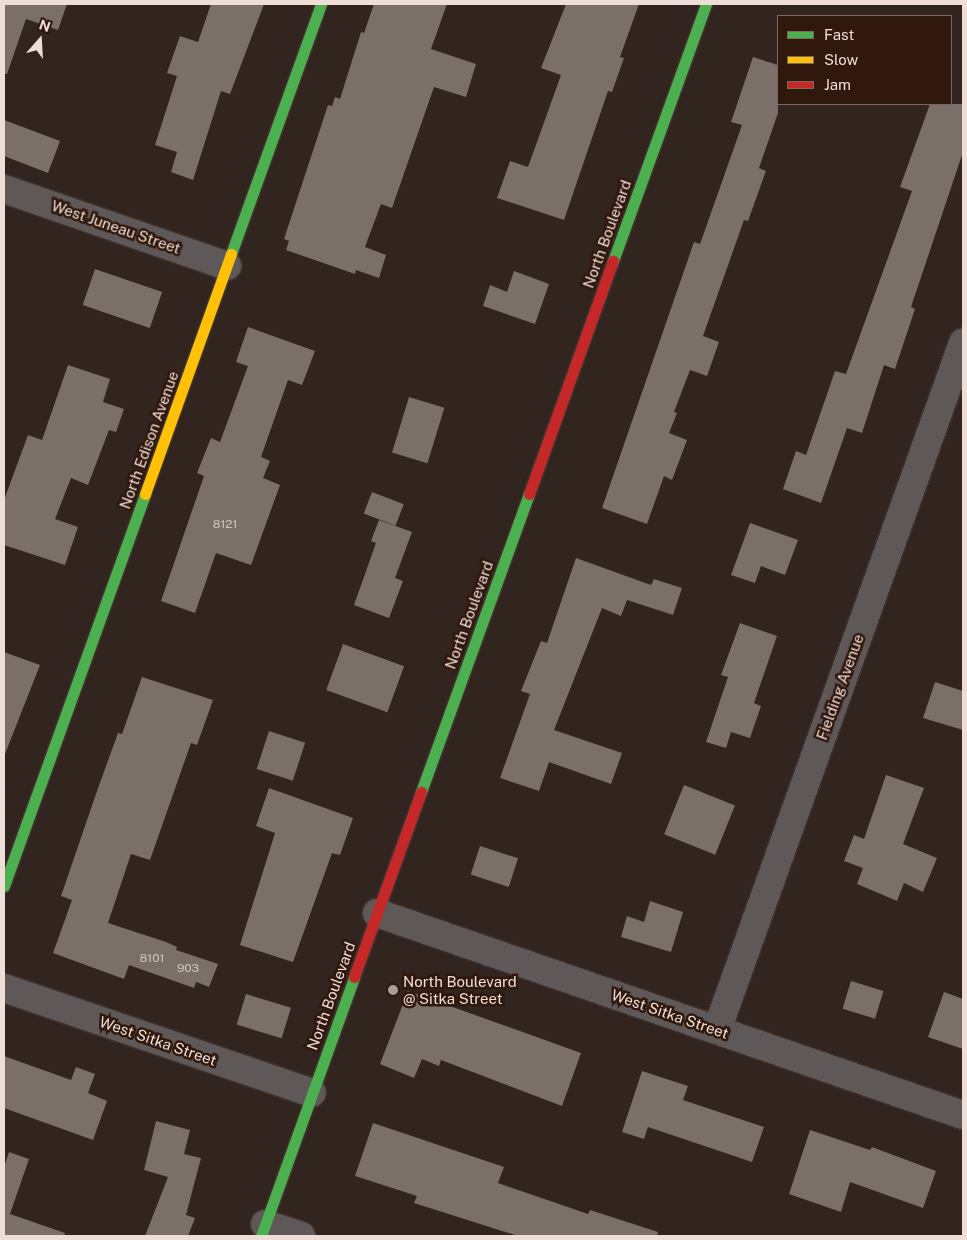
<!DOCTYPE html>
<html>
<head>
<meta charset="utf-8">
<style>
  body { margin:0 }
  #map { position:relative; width:967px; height:1240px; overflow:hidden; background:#32241f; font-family:"Public Sans",sans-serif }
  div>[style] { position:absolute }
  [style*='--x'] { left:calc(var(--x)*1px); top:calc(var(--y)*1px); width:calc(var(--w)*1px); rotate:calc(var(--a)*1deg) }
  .building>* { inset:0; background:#7b6f6a; transform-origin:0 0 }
  .roads { filter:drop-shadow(0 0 1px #4b3f3a) drop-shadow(0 0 1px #4b3f3a) }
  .street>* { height:28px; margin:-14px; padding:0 14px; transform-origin:14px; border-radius:14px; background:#5f5858 }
  .fast>* { height:11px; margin:-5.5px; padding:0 5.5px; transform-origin:5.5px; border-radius:5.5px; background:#4caf50 }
  .slow>* { height:11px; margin:-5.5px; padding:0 5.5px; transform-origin:5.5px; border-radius:5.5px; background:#ffc107 }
  .jam>* { height:11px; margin:-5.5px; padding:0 5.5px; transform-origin:5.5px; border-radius:5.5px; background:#c62828 }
  .dots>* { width:14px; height:14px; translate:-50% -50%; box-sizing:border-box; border:2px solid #30180d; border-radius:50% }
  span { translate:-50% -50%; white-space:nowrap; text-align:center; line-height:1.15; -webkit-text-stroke:5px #30180d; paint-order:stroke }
  .number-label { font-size:12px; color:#d2c2bc }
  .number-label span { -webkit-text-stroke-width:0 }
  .street-label { font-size:15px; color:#efded7 }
  .poi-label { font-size:15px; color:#efded7 }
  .left { translate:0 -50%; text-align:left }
  .frame { position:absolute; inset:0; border:5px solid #efded7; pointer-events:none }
  .legend { position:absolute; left:777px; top:15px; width:175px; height:90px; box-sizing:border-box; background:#30180d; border:1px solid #7c675e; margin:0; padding:6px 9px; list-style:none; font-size:15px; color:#efded7 }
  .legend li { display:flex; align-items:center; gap:10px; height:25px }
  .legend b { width:25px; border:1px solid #7c675e }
  .north { position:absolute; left:15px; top:15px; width:50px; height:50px; -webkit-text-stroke:4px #30180d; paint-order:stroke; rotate:19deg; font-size:14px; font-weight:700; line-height:20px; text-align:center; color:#efded7 }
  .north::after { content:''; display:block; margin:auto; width:18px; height:22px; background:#efded7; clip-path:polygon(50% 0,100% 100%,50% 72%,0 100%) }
</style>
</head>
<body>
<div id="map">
  <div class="building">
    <i style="clip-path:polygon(4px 4px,67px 4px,58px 30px,26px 19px,7px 74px,4px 74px)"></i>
    <i style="clip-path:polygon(211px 4px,264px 4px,230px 94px,221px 91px,193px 180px,171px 172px,177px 152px,155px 145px,177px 76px,167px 73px,180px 36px,198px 42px)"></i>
    <i style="clip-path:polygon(374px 4px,447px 4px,431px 49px,476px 64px,466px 97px,434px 87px,392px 208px,381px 204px,365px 247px,386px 255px,379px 278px,356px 270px,355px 274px,286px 250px,289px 241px,284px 239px,328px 105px,332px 106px,335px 97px,340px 99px,361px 32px,364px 33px)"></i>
    <i style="clip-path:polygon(566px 4px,639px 4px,620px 57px,624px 58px,612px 92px,608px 91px,564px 220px,497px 198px,510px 161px,528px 167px,561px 75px,541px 68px)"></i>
    <i style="clip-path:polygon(753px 57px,778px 65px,778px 113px,759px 168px,766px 171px,748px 221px,744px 220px,703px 336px,719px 342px,707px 376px,690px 370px,674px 412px,677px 413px,669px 433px,687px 440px,672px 480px,664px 476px,647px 524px,602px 508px,694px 242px,700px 244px,742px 125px,731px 122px)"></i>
    <i style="clip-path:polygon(930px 104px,963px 104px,963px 152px,911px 307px,915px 309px,895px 369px,884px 365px,862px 433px,847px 428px,821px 503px,783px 489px,796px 451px,806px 455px,835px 371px,846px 374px,912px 191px,900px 187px)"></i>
    <i style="clip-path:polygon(4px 120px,60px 141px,48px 173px,4px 156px)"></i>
    <i style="left:95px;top:269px;width:71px;height:38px;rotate:19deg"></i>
    <i style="clip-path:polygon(514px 271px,549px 284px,535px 324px,483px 306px,490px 285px,507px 292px)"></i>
    <i style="clip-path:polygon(248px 327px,315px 351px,302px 385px,288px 380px,261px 457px,270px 461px,263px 478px,280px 485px,251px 565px,216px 553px,195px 613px,161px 601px,204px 476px,197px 473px,211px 438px,220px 442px,248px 366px,236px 362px)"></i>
    <i style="clip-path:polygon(68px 365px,110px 379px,103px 402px,124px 409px,116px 432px,109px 430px,88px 485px,71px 478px,55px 519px,78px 527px,65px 565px,4px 545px,4px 500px,28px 435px,42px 440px)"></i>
    <i style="left:409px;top:397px;width:37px;height:58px;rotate:17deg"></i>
    <i style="left:372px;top:492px;width:34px;height:23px;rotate:21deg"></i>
    <i style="clip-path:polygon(379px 520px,412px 532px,395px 578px,403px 581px,389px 618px,354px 605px,376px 543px,371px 541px)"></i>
    <i style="clip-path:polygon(750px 523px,798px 540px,785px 575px,761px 566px,755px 583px,731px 575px)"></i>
    <i style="clip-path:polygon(576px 558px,651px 585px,654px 579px,682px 588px,673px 615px,627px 600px,621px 616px,602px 608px,554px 730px,622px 753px,611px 784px,549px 762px,539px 791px,500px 778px,530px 694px,521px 691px,541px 641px,547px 643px)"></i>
    <i style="clip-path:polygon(740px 623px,777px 636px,754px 703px,761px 706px,750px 738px,731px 732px,726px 748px,706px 742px,728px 677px,721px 675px)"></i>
    <i style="left:343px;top:644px;width:65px;height:49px;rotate:20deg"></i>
    <i style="clip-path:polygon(4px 652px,40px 665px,5px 754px,4px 753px)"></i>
    <i style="clip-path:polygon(142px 677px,213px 700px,197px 745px,191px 743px,150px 860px,131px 854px,108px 923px,166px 942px,177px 947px,176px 950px,218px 964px,209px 987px,196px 982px,194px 988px,129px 965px,124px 979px,53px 953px,72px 900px,61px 896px,97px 791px,118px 733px,122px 734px)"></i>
    <i style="clip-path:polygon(935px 682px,963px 691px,963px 730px,923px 718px)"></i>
    <i style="left:269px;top:731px;width:38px;height:40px;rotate:18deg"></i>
    <i style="clip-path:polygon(886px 775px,924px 788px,903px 844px,937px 858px,923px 892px,904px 883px,897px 901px,857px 884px,863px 868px,844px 861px,854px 835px,864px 839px)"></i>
    <i style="left:684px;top:785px;width:55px;height:53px;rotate:22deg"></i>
    <i style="clip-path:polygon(269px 788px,353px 818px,340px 855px,332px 853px,293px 962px,240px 945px,275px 833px,256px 826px)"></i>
    <i style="left:480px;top:846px;width:40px;height:30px;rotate:18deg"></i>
    <i style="clip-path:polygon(650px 901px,683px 912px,671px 952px,621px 937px,627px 916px,644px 922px)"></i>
    <i style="left:851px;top:981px;width:34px;height:29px;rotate:17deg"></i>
    <i style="clip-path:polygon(408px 991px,581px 1053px,562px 1106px,441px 1060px,439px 1066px,422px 1059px,414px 1078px,380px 1064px)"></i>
    <i style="clip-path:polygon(944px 992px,963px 999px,963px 1049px,928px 1037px)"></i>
    <i style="left:246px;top:994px;width:47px;height:32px;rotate:17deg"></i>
    <i style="clip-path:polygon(4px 1056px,71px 1080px,76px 1067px,95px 1074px,88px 1093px,107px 1101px,93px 1140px,4px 1108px)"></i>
    <i style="clip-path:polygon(642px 1071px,688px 1086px,683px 1100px,764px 1127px,752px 1162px,648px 1127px,644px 1139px,622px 1132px)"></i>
    <i style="clip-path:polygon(156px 1121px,190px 1130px,184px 1154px,201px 1158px,186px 1215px,195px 1218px,188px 1236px,145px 1236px,168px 1177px,144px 1170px)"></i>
    <i style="clip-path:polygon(373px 1123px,504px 1167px,498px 1183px,588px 1214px,590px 1210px,658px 1232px,657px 1236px,518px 1236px,414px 1203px,417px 1196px,355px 1176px)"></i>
    <i style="clip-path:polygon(810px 1130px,870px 1150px,872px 1147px,936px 1171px,923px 1208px,850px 1182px,841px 1212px,789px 1194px)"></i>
    <i style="clip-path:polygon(9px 1152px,29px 1159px,10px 1214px,65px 1233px,64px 1236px,4px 1236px,4px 1167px)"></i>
  </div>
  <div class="roads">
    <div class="street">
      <i style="--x:4;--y:189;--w:236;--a:19"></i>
      <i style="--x:377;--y:913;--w:620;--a:19.02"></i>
      <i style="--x:4;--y:988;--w:325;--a:18.8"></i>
      <i style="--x:717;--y:1030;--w:730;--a:-70.3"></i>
      <i style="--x:265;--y:1224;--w:38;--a:18"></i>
    </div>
    <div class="fast">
      <i style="--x:231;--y:254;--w:266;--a:-70.2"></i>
      <i style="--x:613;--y:261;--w:273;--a:-70.1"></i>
      <i style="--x:421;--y:792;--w:317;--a:-70.1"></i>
      <i style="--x:4;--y:886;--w:417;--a:-70.2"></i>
      <i style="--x:261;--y:1236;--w:275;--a:-70.2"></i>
    </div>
    <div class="slow">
      <i style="--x:145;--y:494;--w:255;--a:-70.3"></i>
    </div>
    <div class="jam">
      <i style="--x:529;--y:494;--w:248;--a:-70.2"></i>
      <i style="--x:354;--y:977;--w:197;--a:-70.1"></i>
    </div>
  </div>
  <div class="dots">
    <i style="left:393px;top:990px;background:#ad9d97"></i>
  </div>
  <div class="number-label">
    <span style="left:225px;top:525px">8121</span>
    <span style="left:152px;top:959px">8101</span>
    <span style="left:188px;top:969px">903</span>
  </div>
  <div class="street-label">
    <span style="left:116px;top:227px;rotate:19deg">West Juneau Street</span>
    <span style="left:607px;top:234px;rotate:-70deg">North Boulevard</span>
    <span style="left:149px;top:440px;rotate:-70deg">North Edison Avenue</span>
    <span style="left:469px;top:615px;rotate:-70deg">North Boulevard</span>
    <span style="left:840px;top:687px;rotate:-70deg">Fielding Avenue</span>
    <span style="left:331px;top:996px;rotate:-70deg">North Boulevard</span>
    <span style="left:670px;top:1014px;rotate:19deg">West Sitka Street</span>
    <span style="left:158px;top:1041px;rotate:19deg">West Sitka Street</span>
  </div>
  <div class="poi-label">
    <span class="left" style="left:403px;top:990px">North Boulevard<br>@ Sitka Street</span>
  </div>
  <div class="frame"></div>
  <ul class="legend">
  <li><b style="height:6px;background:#4caf50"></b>Fast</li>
  <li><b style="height:6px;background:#ffc107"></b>Slow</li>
  <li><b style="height:6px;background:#c62828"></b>Jam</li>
  </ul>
  <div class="north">N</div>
</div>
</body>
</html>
